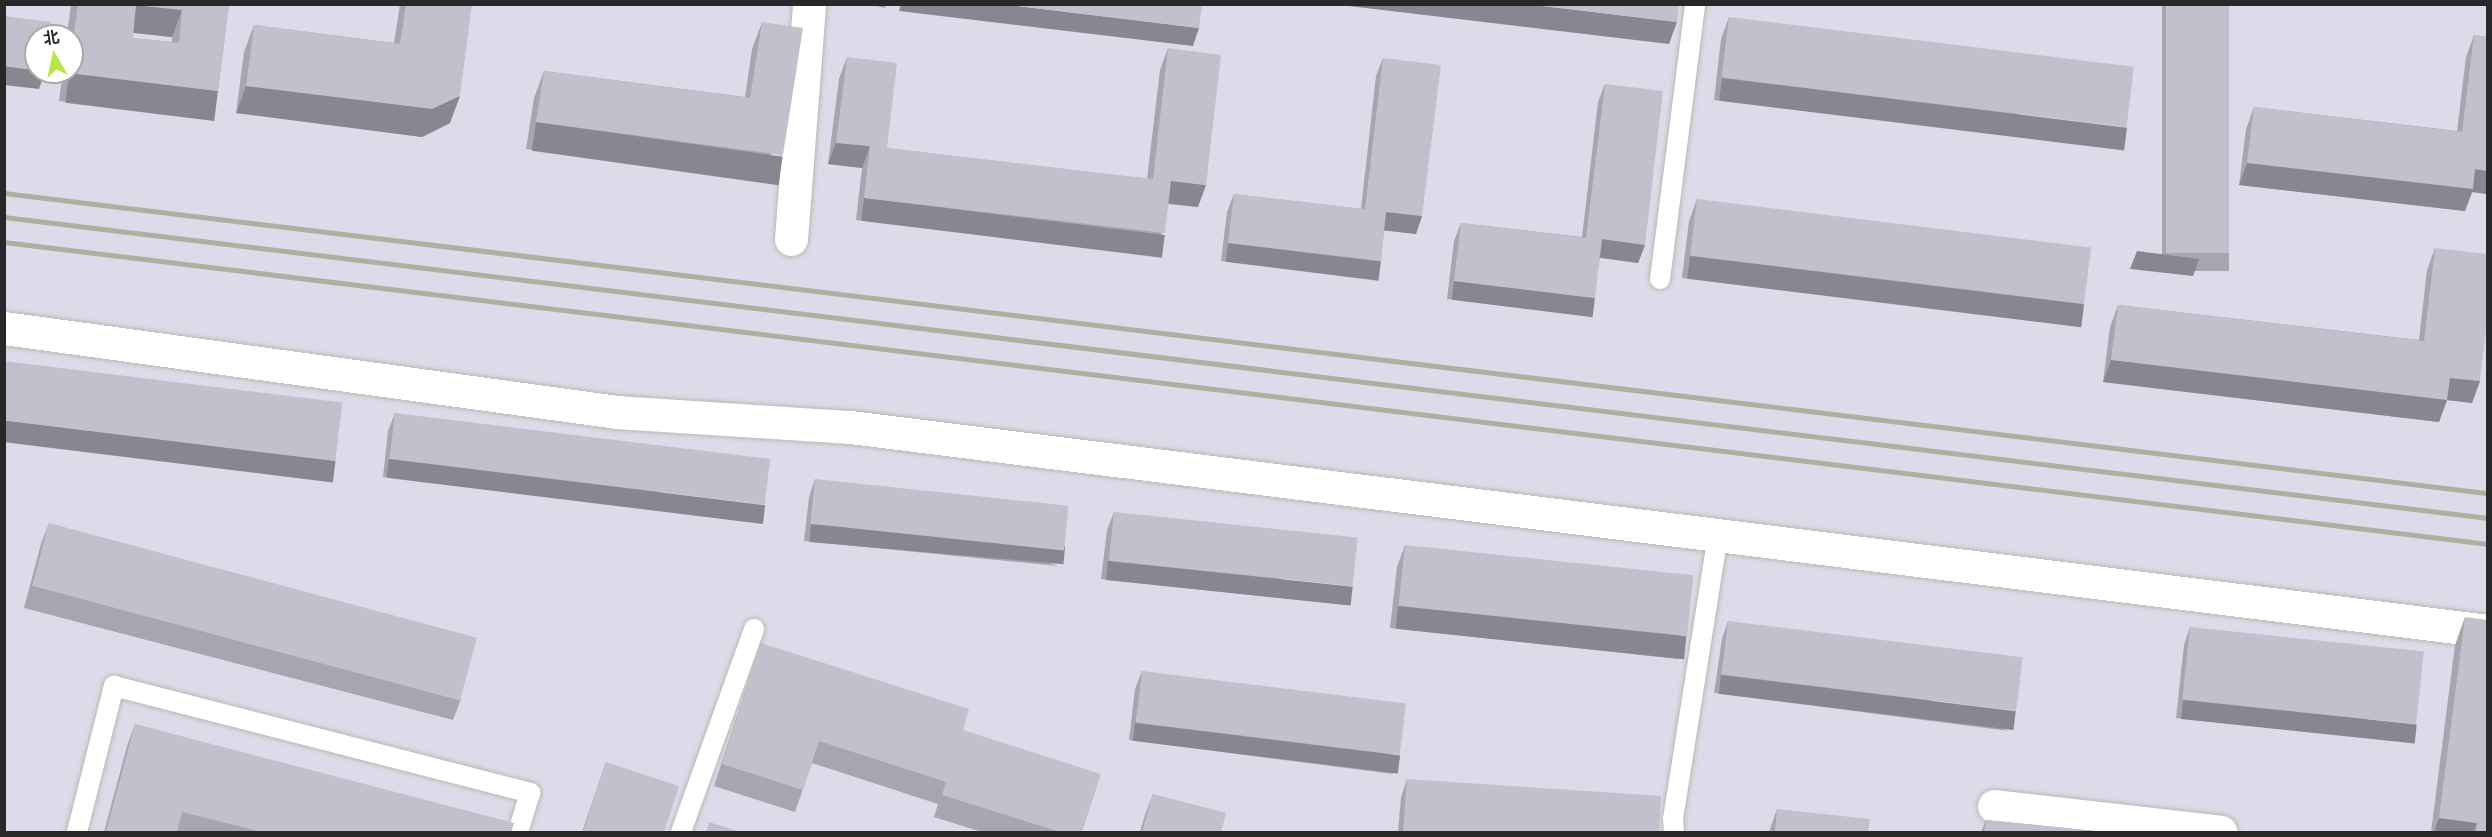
<!DOCTYPE html>
<html>
<head>
<meta charset="utf-8">
<style>
  body { margin:0 }
  #map { position:relative; width:2492px; height:837px; overflow:hidden; background:#dddbea; font-family:"Roboto Condensed","Noto Sans SC",sans-serif }
  div>[style] { position:absolute }
  [style*='--x'] { left:calc(var(--x)*1px); top:calc(var(--y)*1px); width:calc(var(--w)*1px); rotate:calc(var(--a)*1deg) }
  .roads { filter:drop-shadow(0 0 2px #b7bbaf) drop-shadow(0 0 2px #b7bbaf) }
  .service>* { height:20px; margin:-10px; padding:0 10px; transform-origin:10px; border-radius:10px; background:#fff }
  .minor>* { height:33px; margin:-16.5px; padding:0 16.5px; transform-origin:16.5px; border-radius:16.5px; background:#fff }
  .rail>* { height:4.5px; margin:-2.25px; padding:0 2.25px; transform-origin:2.25px; border-radius:2.25px; background:#aab19f }
  .wall>* { inset:0; background:#a7a5af; transform-origin:0 0 }
  .shaded-wall>* { inset:0; background:#88868f; transform-origin:0 0 }
  .building>* { inset:0; background:#c2c0cc; transform-origin:0 0 }
  span { translate:-50% -50%; white-space:nowrap; text-align:center; line-height:1.15; -webkit-text-stroke:4.5px #fff; paint-order:stroke }
  .frame { position:absolute; inset:0; border:6px solid #282828; pointer-events:none }
  .north { position:absolute; left:24px; top:24px; width:60px; height:60px; box-sizing:border-box; background:#fff; border:2px solid #a9a9a9; border-radius:50%; rotate:351deg; font-size:16px; font-weight:700; line-height:24px; text-align:center; color:#282828 }
  .north::after { content:''; display:block; margin:auto; width:21px; height:27px; background:#b4e949; clip-path:polygon(50% 0,100% 100%,50% 72%,0 100%) }
</style>
</head>
<body>
<div id="map">
  <div class="roads">
    <div class="service">
      <i style="--x:1660;--y:279;--w:277;--a:-82.7"></i>
      <i style="--x:77;--y:832;--w:151;--a:-75.8"></i>
      <i style="--x:114;--y:686;--w:430;--a:14.4"></i>
      <i style="--x:530;--y:793;--w:41;--a:107.1"></i>
      <i style="--x:681;--y:832;--w:216;--a:-70.2"></i>
      <i style="--x:1674;--y:832;--w:13;--a:-94"></i>
      <i style="--x:1673;--y:819;--w:288;--a:-81"></i>
    </div>
    <div class="minor">
      <i style="--x:791;--y:239;--w:236;--a:-85.6"></i>
      <i style="--x:4;--y:328;--w:619;--a:7.8"></i>
      <i style="--x:617;--y:412;--w:233;--a:3.7"></i>
      <i style="--x:850;--y:427;--w:1651;--a:7.1"></i>
      <i style="--x:1994;--y:806;--w:228;--a:6.5"></i>
    </div>
  </div>
  <div class="rail">
    <i style="--x:4;--y:193;--w:2502;--a:6.89"></i>
    <i style="--x:4;--y:217;--w:2502;--a:6.91"></i>
    <i style="--x:4;--y:242;--w:2502;--a:6.93"></i>
  </div>
  <div class="wall">
    <i style="clip-path:polygon(evenodd,71px 4px,229px 4px,218px 91px,208px 119px,59px 101px,63px 72px,72px 72px,72px 36px,67px 36px,71px 4px,133px 33px,172px 37px,172px 42px,133px 38px,133px 33px)"></i>
    <i style="clip-path:polygon(400px 4px,472px 4px,450px 123px,422px 137px,236px 113px,244px 52px,254px 25px,394px 43px)"></i>
    <i style="clip-path:polygon(867px 4px,886px 4px,885px 8px)"></i>
    <i style="left:2162px;top:4px;width:67px;height:267px"></i>
    <i style="clip-path:polygon(1729px 17px,2119px 148px,1714px 100px,1721px 39px)"></i>
    <i style="clip-path:polygon(762px 22px,773px 182px,526px 149px,534px 98px,544px 71px,745px 97px,752px 49px)"></i>
    <i style="clip-path:polygon(2474px 35px,2487px 37px,2487px 194px,2472px 192px,2465px 211px,2239px 185px,2246px 129px,2254px 107px,2457px 131px,2466px 57px)"></i>
    <i style="clip-path:polygon(1168px 48px,1198px 207px,1168px 204px,1157px 255px,856px 220px,862px 168px,828px 164px,839px 79px,847px 57px,887px 148px,1147px 179px,1160px 70px)"></i>
    <i style="clip-path:polygon(1383px 58px,1422px 216px,1416px 234px,1384px 230px,1381px 261px,1374px 279px,1221px 261px,1227px 212px,1234px 194px,1361px 209px,1376px 76px)"></i>
    <i style="clip-path:polygon(1605px 84px,1645px 245px,1638px 263px,1600px 258px,1589px 316px,1447px 299px,1454px 241px,1461px 223px,1582px 237px,1598px 102px)"></i>
    <i style="clip-path:polygon(1697px 199px,2084px 302px,2077px 324px,1682px 278px,1689px 221px)"></i>
    <i style="clip-path:polygon(2435px 248px,2480px 381px,2472px 403px,2447px 400px,2439px 422px,2103px 382px,2110px 327px,2118px 305px,2419px 340px,2427px 270px)"></i>
    <i style="clip-path:polygon(395px 413px,758px 521px,383px 477px,388px 431px)"></i>
    <i style="clip-path:polygon(815px 479px,1058px 566px,804px 541px,809px 497px)"></i>
    <i style="clip-path:polygon(1114px 512px,1347px 605px,1101px 579px,1107px 530px)"></i>
    <i style="clip-path:polygon(49px 523px,461px 699px,453px 720px,24px 608px,41px 544px)"></i>
    <i style="clip-path:polygon(1405px 545px,1686px 637px,1678px 659px,1390px 628px,1397px 567px)"></i>
    <i style="clip-path:polygon(2465px 617px,2487px 832px,2431px 832px,2455px 645px)"></i>
    <i style="clip-path:polygon(1728px 621px,2009px 731px,1714px 693px,1722px 639px)"></i>
    <i style="clip-path:polygon(2190px 627px,2410px 742px,2176px 718px,2184px 645px)"></i>
    <i style="clip-path:polygon(761px 643px,963px 730px,1082px 832px,982px 832px,934px 817px,938px 804px,812px 763px,795px 812px,714px 786px)"></i>
    <i style="clip-path:polygon(1142px 671px,1400px 757px,1393px 774px,1129px 740px,1135px 689px)"></i>
    <i style="clip-path:polygon(135px 724px,511px 832px,104px 832px,127px 746px)"></i>
    <i style="clip-path:polygon(606px 762px,664px 832px,582px 832px)"></i>
    <i style="clip-path:polygon(1407px 779px,1659px 832px,1398px 832px,1401px 797px)"></i>
    <i style="clip-path:polygon(1153px 794px,1221px 832px,1140px 832px,1145px 815px)"></i>
    <i style="clip-path:polygon(1777px 809px,1868px 832px,1769px 832px)"></i>
    <i style="clip-path:polygon(1986px 820px,2105px 832px,1981px 832px)"></i>
  </div>
  <div class="shaded-wall">
    <i style="clip-path:polygon(901px 4px,1001px 4px,1199px 28px,1193px 46px,899px 11px)"></i>
    <i style="clip-path:polygon(1332px 4px,1526px 4px,1677px 22px,1669px 44px)"></i>
    <i style="clip-path:polygon(136px 5px,182px 10px,172px 37px,126px 32px)"></i>
    <i style="clip-path:polygon(4px 66px,36px 70px,36px 72px,45px 72px,39px 89px,4px 85px)"></i>
    <i style="left:69px;top:73px;width:150px;height:30px;rotate:7deg"></i>
    <i style="left:1722px;top:78px;width:408px;height:23px;rotate:7deg"></i>
    <i style="clip-path:polygon(246px 86px,460px 96px,450px 123px,422px 137px,236px 113px)"></i>
    <i style="left:536px;top:122px;width:249px;height:29px;rotate:8deg"></i>
    <i style="clip-path:polygon(836px 143px,870px 146px,862px 168px,828px 164px)"></i>
    <i style="clip-path:polygon(2247px 163px,2475px 169px,2487px 171px,2487px 194px,2472px 192px,2465px 211px,2239px 185px)"></i>
    <i style="clip-path:polygon(1171px 181px,1206px 185px,1198px 207px,1163px 203px)"></i>
    <i style="left:864px;top:198px;width:303px;height:23px;rotate:7deg"></i>
    <i style="clip-path:polygon(1386px 212px,1422px 216px,1416px 234px,1380px 230px)"></i>
    <i style="clip-path:polygon(1602px 239px,1645px 245px,1638px 263px,1596px 257px)"></i>
    <i style="left:1228px;top:243px;width:154px;height:19px;rotate:7deg"></i>
    <i style="clip-path:polygon(2137px 251px,2199px 259px,2193px 276px,2130px 269px)"></i>
    <i style="left:1690px;top:256px;width:397px;height:23px;rotate:7deg"></i>
    <i style="left:1454px;top:281px;width:142px;height:19px;rotate:7deg"></i>
    <i style="clip-path:polygon(2111px 360px,2450px 378px,2480px 381px,2472px 403px,2447px 400px,2439px 422px,2103px 382px)"></i>
    <i style="left:4px;top:420px;width:334px;height:22px;rotate:7deg"></i>
    <i style="left:389px;top:459px;width:379px;height:19px;rotate:7deg"></i>
    <i style="left:811px;top:524px;width:255px;height:18px;rotate:5deg"></i>
    <i style="left:1108px;top:561px;width:246px;height:19px;rotate:6deg"></i>
    <i style="left:1398px;top:606px;width:290px;height:23px;rotate:6deg"></i>
    <i style="left:1721px;top:675px;width:297px;height:19px;rotate:7deg"></i>
    <i style="left:2183px;top:700px;width:235px;height:19px;rotate:6deg"></i>
    <i style="left:1135px;top:723px;width:267px;height:18px;rotate:7deg"></i>
    <i style="clip-path:polygon(2439px 818px,2477px 823px,2474px 832px,2434px 832px)"></i>
  </div>
  <div class="building">
    <i style="clip-path:polygon(evenodd,78px 4px,229px 4px,218px 91px,69px 73px,69px 72px,72px 72px,72px 50px,78px 4px,136px 5px,182px 10px,179px 43px,133px 38px,136px 5px)"></i>
    <i style="clip-path:polygon(406px 4px,472px 4px,460px 96px,432px 109px,246px 86px,254px 25px,400px 44px)"></i>
    <i style="clip-path:polygon(1001px 4px,1202px 4px,1199px 28px)"></i>
    <i style="clip-path:polygon(1526px 4px,1679px 4px,1677px 22px)"></i>
    <i style="left:2166px;top:4px;width:63px;height:249px"></i>
    <i style="clip-path:polygon(4px 16px,51px 22px,49px 36px,36px 36px,36px 70px,4px 66px)"></i>
    <i style="left:1729px;top:17px;width:408px;height:61px;rotate:7deg"></i>
    <i style="clip-path:polygon(762px 22px,803px 28px,783px 155px,536px 122px,544px 71px,750px 98px)"></i>
    <i style="clip-path:polygon(2474px 35px,2487px 37px,2487px 171px,2475px 169px,2473px 189px,2247px 163px,2254px 107px,2462px 132px)"></i>
    <i style="clip-path:polygon(1168px 48px,1221px 55px,1206px 185px,1171px 181px,1165px 233px,864px 198px,870px 146px,836px 143px,847px 57px,897px 63px,887px 148px,1153px 179px)"></i>
    <i style="clip-path:polygon(1383px 58px,1441px 65px,1422px 216px,1386px 212px,1381px 261px,1228px 243px,1234px 194px,1365px 209px)"></i>
    <i style="clip-path:polygon(1605px 84px,1663px 91px,1645px 245px,1602px 239px,1595px 298px,1454px 281px,1461px 223px,1586px 238px)"></i>
    <i style="left:1697px;top:199px;width:397px;height:57px;rotate:7deg"></i>
    <i style="clip-path:polygon(2435px 248px,2487px 254px,2487px 319px,2480px 381px,2450px 378px,2447px 400px,2111px 360px,2118px 305px,2424px 341px)"></i>
    <i style="left:4px;top:361px;width:341px;height:59px;rotate:7deg"></i>
    <i style="left:395px;top:413px;width:378px;height:46px;rotate:7deg"></i>
    <i style="left:815px;top:479px;width:255px;height:45px;rotate:6deg"></i>
    <i style="left:1114px;top:512px;width:245px;height:49px;rotate:6deg"></i>
    <i style="left:49px;top:523px;width:443px;height:65px;rotate:15deg"></i>
    <i style="left:1405px;top:545px;width:290px;height:61px;rotate:6deg"></i>
    <i style="clip-path:polygon(2465px 617px,2487px 620px,2487px 832px,2476px 832px,2477px 823px,2439px 818px)"></i>
    <i style="left:1728px;top:621px;width:297px;height:54px;rotate:7deg"></i>
    <i style="left:2190px;top:627px;width:235px;height:73px;rotate:6deg"></i>
    <i style="clip-path:polygon(761px 643px,969px 709px,963px 730px,1101px 774px,1082px 832px,1060px 832px,942px 795px,946px 782px,819px 741px,803px 790px,722px 764px)"></i>
    <i style="left:1142px;top:671px;width:266px;height:52px;rotate:7deg"></i>
    <i style="clip-path:polygon(135px 724px,514px 823px,511px 832px,262px 832px,182px 812px,177px 832px,106px 832px)"></i>
    <i style="clip-path:polygon(606px 762px,679px 786px,664px 832px,583px 832px)"></i>
    <i style="clip-path:polygon(1407px 779px,1661px 796px,1659px 832px,1403px 832px)"></i>
    <i style="clip-path:polygon(1153px 794px,1226px 813px,1221px 832px,1142px 832px)"></i>
    <i style="clip-path:polygon(1777px 809px,1870px 819px,1868px 832px,1775px 832px)"></i>
    <i style="clip-path:polygon(1986px 820px,2105px 832px,1984px 832px)"></i>
    <i style="clip-path:polygon(709px 822px,741px 832px,706px 832px)"></i>
  </div>
  <div class="frame"></div>
  <div class="north">北</div>
</div>
</body>
</html>
